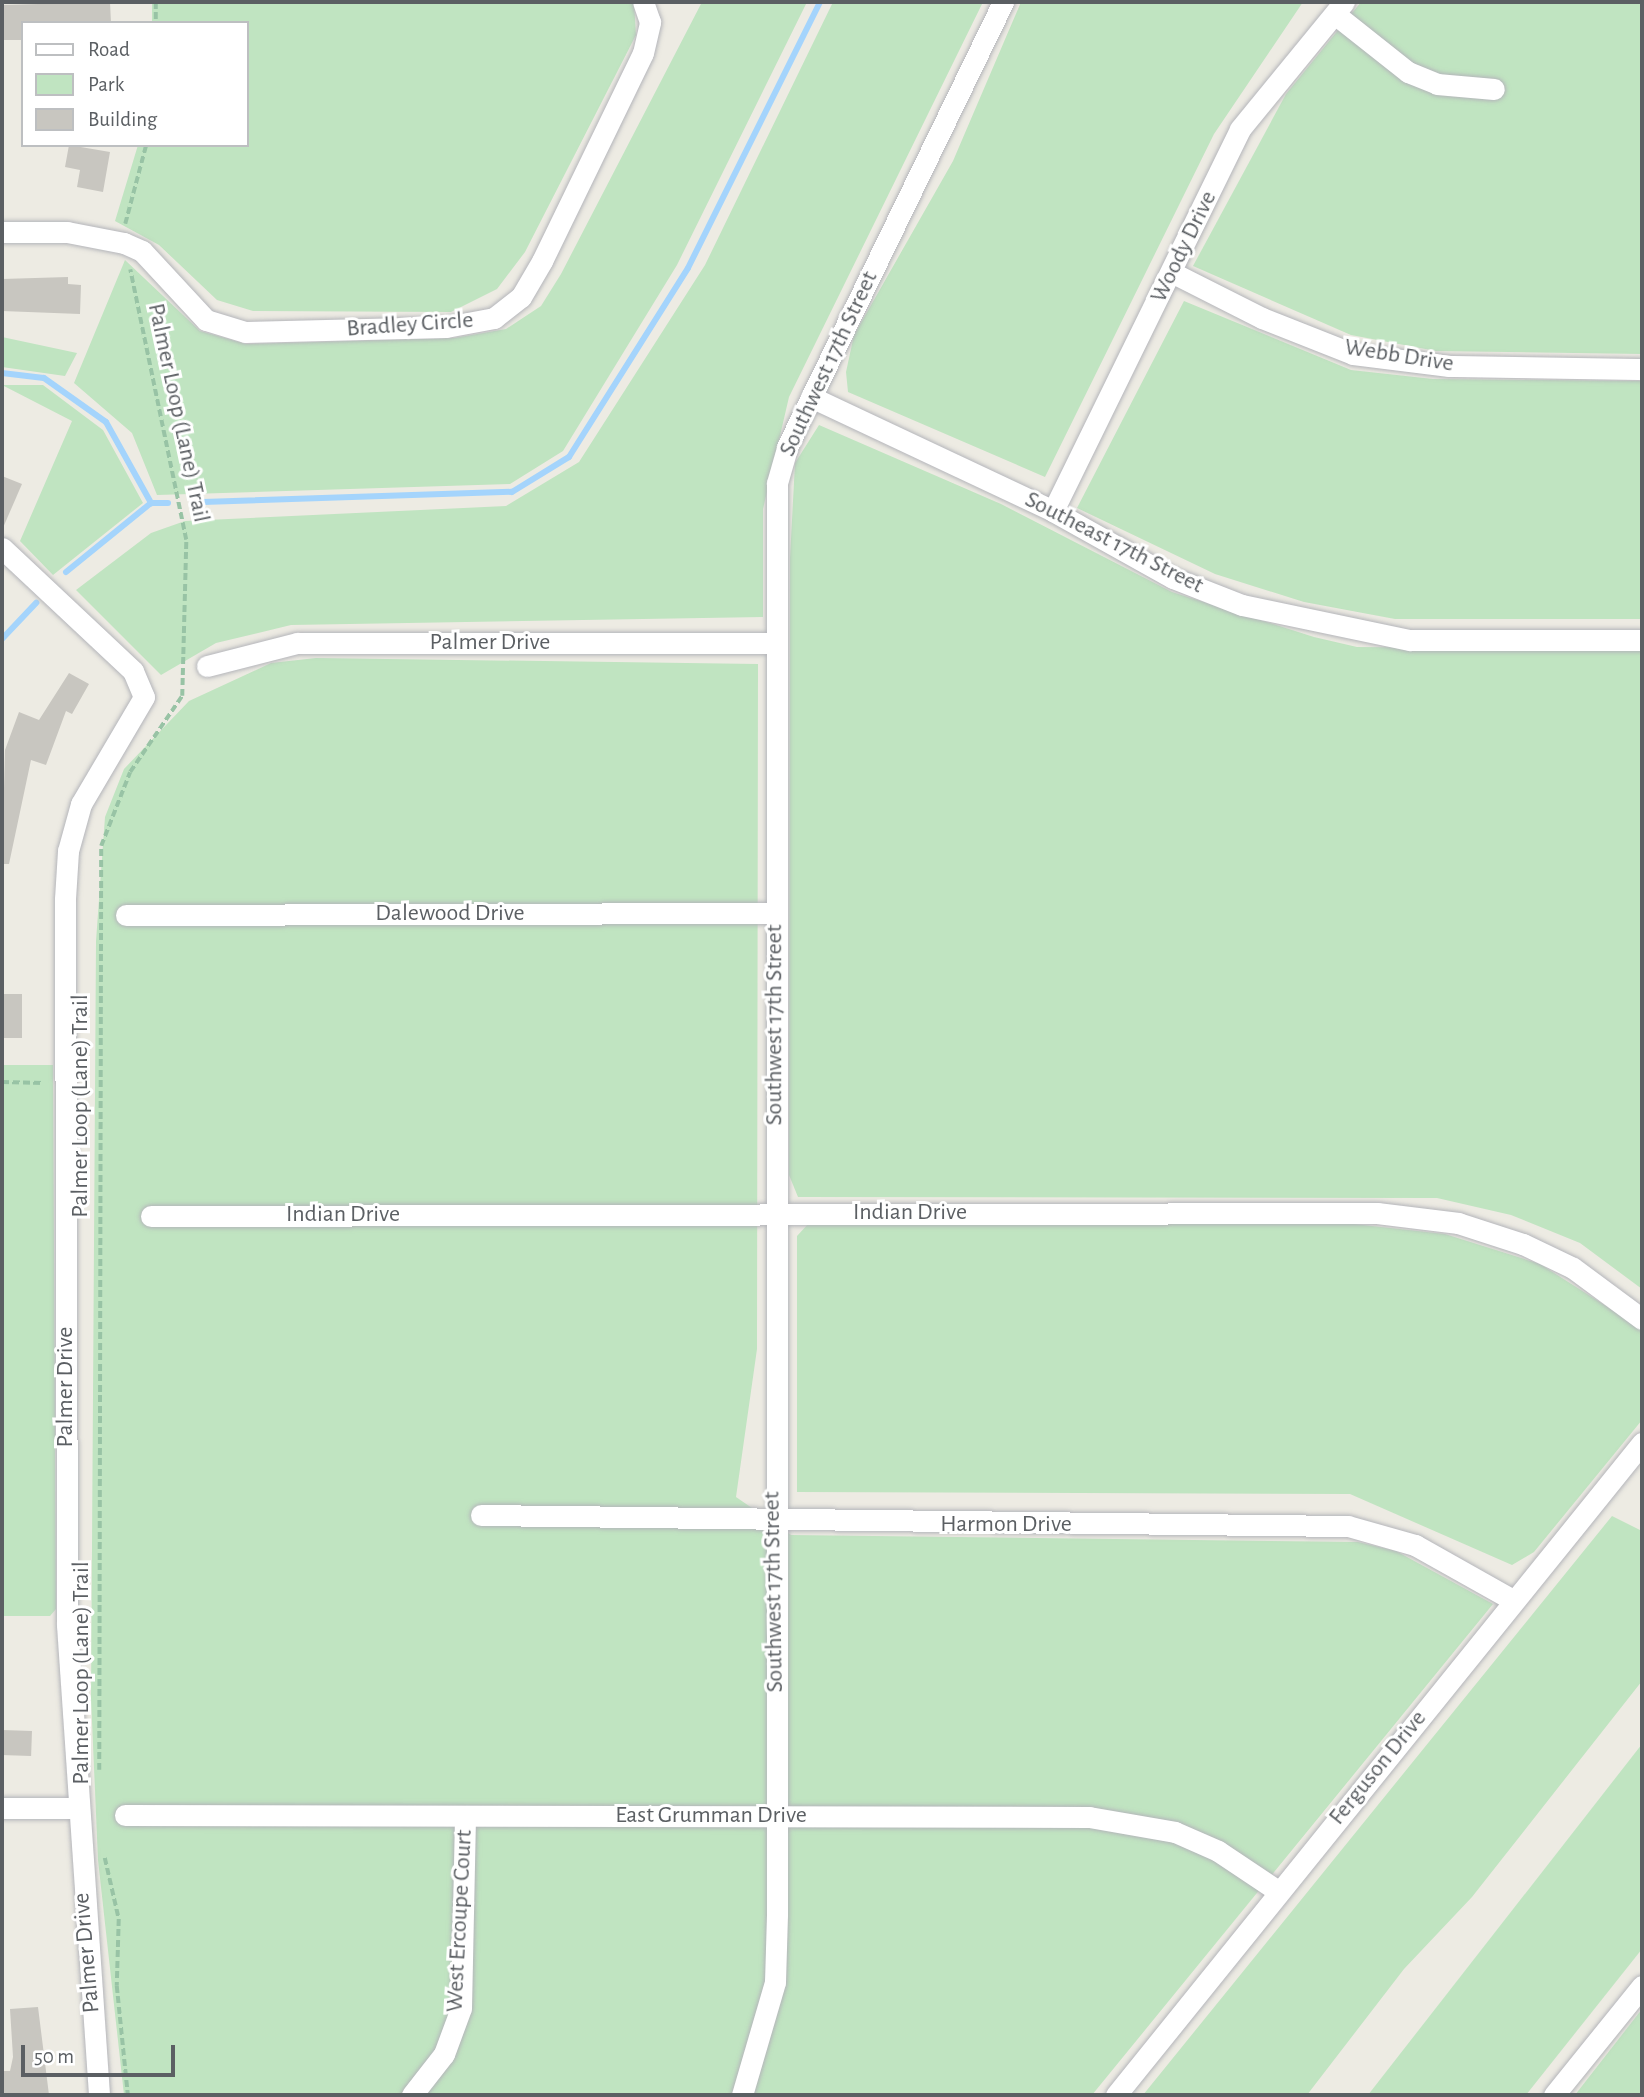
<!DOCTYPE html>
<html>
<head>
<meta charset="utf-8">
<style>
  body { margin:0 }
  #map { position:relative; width:1644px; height:2097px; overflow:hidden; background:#edebe3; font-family:"Alegreya Sans",sans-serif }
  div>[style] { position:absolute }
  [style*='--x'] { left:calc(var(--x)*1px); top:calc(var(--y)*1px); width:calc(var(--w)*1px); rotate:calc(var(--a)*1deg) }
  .green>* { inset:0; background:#c0e4c1 }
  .stream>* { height:6px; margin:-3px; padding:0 3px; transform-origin:3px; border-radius:3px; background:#a4d4fc }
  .building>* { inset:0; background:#c8c6c0; transform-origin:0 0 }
  .path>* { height:3.5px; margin-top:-1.75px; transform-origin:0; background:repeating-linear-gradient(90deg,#98c3a5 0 7px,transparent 0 10.5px) }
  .roads { filter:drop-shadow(0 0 2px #b4b5ba) drop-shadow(0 0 2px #b4b5ba) }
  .street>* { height:21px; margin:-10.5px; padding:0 10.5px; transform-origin:10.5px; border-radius:10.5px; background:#fff }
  span { translate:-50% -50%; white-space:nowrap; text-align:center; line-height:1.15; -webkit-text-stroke:6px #fff; paint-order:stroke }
  .street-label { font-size:24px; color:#5b5f63 }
  .frame { position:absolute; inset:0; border:4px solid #5b5f63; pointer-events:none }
  .legend { position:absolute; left:21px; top:21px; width:228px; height:126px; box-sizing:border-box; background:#fff; border:2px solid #bdbfc1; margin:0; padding:9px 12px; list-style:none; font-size:21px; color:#5b5f63 }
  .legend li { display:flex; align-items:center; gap:14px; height:35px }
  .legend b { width:35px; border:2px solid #bdbfc1 }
  .scale { position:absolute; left:21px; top:2045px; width:154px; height:32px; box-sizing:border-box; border:4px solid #5b5f63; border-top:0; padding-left:9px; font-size:21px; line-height:24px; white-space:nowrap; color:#5b5f63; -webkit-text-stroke:5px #fff; paint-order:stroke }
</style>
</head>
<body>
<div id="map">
  <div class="green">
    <i style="clip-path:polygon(152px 2px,634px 2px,636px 35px,525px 252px,497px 289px,451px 312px,253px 311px,217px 300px,159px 245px,115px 221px,138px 145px,247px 145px,247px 23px,152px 23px)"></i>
    <i style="clip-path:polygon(702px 2px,807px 2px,677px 265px,563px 451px,510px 484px,157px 495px,132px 433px,74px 383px,125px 260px,200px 331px,246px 344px,454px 338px,506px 329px,541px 306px,561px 274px)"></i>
    <i style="clip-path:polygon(833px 2px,983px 2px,789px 397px,763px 509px,763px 617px,291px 625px,216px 643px,161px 675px,76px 590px,151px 533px,185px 521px,506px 506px,579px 462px,705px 265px)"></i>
    <i style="clip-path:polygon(1021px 2px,1303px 2px,1214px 134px,1045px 477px,848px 392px,846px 372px,854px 335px,953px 161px)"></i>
    <i style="clip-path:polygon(1361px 2px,1642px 2px,1642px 354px,1436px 351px,1351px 335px,1193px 266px,1286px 94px)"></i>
    <i style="clip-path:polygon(1184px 301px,1351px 370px,1433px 379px,1642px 381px,1642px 619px,1395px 619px,1304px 602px,1215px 574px,1077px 508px)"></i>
    <i style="clip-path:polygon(2px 337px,77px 353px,65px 376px,2px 367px)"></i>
    <i style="clip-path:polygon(2px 385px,43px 385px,103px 430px,143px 503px,53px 575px,20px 541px,72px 421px)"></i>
    <i style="clip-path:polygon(819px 425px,1001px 504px,1172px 592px,1314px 637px,1357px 647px,1642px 649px,1642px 1289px,1580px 1243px,1511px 1215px,1437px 1198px,798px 1197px,789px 1175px,790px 558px,795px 463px)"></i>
    <i style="clip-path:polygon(316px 658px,758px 664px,757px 1349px,736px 1497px,791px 1535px,1358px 1542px,1396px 1551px,1493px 1604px,1092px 2095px,124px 2095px,98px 1860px,91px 1698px,96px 941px,105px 817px,124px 769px,189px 701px,271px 663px)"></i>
    <i style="clip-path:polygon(2px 1065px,53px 1065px,56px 1609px,50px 1616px,2px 1616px)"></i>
    <i style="clip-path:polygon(809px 1223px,1354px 1224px,1445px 1234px,1540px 1264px,1642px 1329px,1642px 1420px,1534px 1552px,1512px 1565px,1350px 1494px,797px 1492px,797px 1236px)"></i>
    <i style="clip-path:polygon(1612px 1516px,1642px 1531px,1642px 1681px,1472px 1897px,1404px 1969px,1307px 2095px,1143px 2095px)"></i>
    <i style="clip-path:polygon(1642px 1744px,1642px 1949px,1526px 2095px,1368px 2095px)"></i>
    <i style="clip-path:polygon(1642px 2009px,1642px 2095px,1575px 2095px)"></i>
  </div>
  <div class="stream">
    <i style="--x:2;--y:373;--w:42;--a:6.8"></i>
    <i style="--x:44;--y:378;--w:76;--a:35.4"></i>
    <i style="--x:106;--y:422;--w:93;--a:60.9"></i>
    <i style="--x:203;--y:502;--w:309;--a:-1.9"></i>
    <i style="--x:512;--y:492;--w:67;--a:-31.6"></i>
    <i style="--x:569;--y:457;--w:223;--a:-57.8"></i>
    <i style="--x:688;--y:268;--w:297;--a:-63.6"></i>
    <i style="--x:66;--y:572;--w:109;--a:-39.1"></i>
    <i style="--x:151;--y:503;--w:17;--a:0"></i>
    <i style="--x:2;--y:639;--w:50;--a:-46.6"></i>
  </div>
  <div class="building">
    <i style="clip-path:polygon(110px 2px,111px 23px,23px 23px,23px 40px,2px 40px,2px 5px)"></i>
    <i style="clip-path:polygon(69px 145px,110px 152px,103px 192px,77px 187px,80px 170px,65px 167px)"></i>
    <i style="clip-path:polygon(68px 277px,68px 284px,81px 285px,80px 314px,2px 311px,2px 279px)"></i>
    <i style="clip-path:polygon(2px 476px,22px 484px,2px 530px)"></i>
    <i style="clip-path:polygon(69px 673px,89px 684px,72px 714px,66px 711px,46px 765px,31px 760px,9px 864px,2px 864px,5px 750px,19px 712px,39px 720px)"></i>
    <i style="left:2px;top:994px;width:20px;height:44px"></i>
    <i style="left:2px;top:1730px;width:30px;height:25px;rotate:2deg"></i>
    <i style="clip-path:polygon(38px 2007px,49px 2095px,4px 2095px,3px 2071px,10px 2071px,13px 2057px,10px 2009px)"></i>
  </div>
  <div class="path">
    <i style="--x:156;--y:2;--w:21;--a:90"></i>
    <i style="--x:125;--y:224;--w:82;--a:-75.1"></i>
    <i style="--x:2;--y:1082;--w:42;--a:1.4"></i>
    <i style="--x:99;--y:1770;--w:924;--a:-89.88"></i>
    <i style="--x:101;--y:846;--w:79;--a:-68.6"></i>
    <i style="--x:130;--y:772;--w:92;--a:-55.6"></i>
    <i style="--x:182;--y:696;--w:156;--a:-88.5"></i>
    <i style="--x:186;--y:540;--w:276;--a:-101.7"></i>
    <i style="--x:105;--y:1858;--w:63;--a:77.1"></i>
    <i style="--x:119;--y:1919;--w:67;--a:91.7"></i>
    <i style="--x:117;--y:1986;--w:110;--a:84.2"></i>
  </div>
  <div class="roads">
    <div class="street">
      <i style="--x:1336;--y:15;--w:92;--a:38.4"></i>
      <i style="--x:1408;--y:72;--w:31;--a:22"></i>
      <i style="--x:1437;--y:84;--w:57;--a:5"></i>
      <i style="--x:2;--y:232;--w:65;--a:0"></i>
      <i style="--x:67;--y:232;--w:58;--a:10.9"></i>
      <i style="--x:124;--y:243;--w:20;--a:24"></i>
      <i style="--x:142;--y:251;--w:94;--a:47.2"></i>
      <i style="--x:206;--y:320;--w:41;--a:17.1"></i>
      <i style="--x:245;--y:332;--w:201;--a:-1.4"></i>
      <i style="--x:446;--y:327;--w:49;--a:-10.6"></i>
      <i style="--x:494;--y:318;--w:34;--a:-38"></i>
      <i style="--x:521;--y:297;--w:42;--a:-59.7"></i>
      <i style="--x:542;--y:261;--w:231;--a:-64.1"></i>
      <i style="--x:643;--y:53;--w:32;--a:-77"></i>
      <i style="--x:650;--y:22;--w:21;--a:-109"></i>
      <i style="--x:1173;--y:273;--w:100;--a:26.8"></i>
      <i style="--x:1262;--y:318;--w:98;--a:21.6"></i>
      <i style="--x:1353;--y:354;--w:97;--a:7.1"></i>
      <i style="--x:1449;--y:366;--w:193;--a:0.9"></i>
      <i style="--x:811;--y:397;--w:268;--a:25.2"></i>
      <i style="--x:1053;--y:511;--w:137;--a:29.2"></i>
      <i style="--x:1173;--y:578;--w:74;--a:21.4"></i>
      <i style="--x:1242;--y:605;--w:172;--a:11.8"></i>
      <i style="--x:1410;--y:640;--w:232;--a:0"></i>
      <i style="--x:1053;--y:511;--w:425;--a:-63.9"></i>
      <i style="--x:1240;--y:129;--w:164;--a:-50.7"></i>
      <i style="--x:2;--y:548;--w:180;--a:43.2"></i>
      <i style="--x:133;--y:671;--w:28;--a:67"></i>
      <i style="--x:144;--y:697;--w:124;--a:120.5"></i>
      <i style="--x:81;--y:804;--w:49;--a:105.5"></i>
      <i style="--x:68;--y:851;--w:48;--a:93.6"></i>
      <i style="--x:65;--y:899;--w:726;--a:89.84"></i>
      <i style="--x:67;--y:1625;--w:471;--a:86.1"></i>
      <i style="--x:207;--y:666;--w:93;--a:-14.3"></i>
      <i style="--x:297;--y:643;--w:480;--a:0"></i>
      <i style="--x:126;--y:915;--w:649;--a:-0.18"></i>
      <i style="--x:151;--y:1216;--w:1226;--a:-0.14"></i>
      <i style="--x:1377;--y:1213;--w:82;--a:7"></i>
      <i style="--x:1458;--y:1223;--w:68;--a:17.9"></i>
      <i style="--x:1523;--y:1244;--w:55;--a:25.6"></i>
      <i style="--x:1573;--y:1268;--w:86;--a:36.5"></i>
      <i style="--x:481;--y:1515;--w:867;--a:0.73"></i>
      <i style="--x:1348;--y:1526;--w:70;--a:15.8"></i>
      <i style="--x:1415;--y:1545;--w:112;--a:29.3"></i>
      <i style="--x:2;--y:1808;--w:72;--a:0"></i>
      <i style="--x:125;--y:1815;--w:964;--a:0.12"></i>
      <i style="--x:1089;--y:1817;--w:87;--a:9.9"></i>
      <i style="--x:1175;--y:1832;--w:47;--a:23.8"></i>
      <i style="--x:1218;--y:1851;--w:72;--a:33.7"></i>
      <i style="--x:412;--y:2095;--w:52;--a:-52"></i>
      <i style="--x:444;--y:2054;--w:49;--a:-69.7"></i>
      <i style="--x:461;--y:2008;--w:191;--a:-88.8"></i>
      <i style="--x:742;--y:2095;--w:118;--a:-73.7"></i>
      <i style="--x:775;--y:1982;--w:67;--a:-88.3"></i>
      <i style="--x:777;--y:1915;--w:1432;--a:-90"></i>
      <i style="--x:777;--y:483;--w:37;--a:-74"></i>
      <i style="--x:787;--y:447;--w:495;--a:-64.1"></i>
      <i style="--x:1116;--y:2095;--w:838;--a:-51.11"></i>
      <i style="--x:1554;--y:2095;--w:140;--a:-51.1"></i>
    </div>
  </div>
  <div class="street-label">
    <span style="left:1184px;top:247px;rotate:-64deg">Woody Drive</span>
    <span style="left:410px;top:325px;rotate:-4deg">Bradley Circle</span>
    <span style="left:1399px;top:356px;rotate:9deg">Webb Drive</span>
    <span style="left:829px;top:364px;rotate:-65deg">Southwest 17th Street</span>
    <span style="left:178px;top:413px;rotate:78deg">Palmer Loop (Lane) Trail</span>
    <span style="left:1114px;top:543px;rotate:27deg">Southeast 17th Street</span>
    <span style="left:490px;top:643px">Palmer Drive</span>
    <span style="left:450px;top:914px">Dalewood Drive</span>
    <span style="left:775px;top:1025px;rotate:-90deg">Southwest 17th Street</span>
    <span style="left:81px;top:1106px;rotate:-90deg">Palmer Loop (Lane) Trail</span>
    <span style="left:910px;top:1213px">Indian Drive</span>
    <span style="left:343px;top:1215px">Indian Drive</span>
    <span style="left:66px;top:1387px;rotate:-90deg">Palmer Drive</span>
    <span style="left:1006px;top:1525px">Harmon Drive</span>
    <span style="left:774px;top:1592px;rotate:-91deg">Southwest 17th Street</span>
    <span style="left:82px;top:1673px;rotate:-90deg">Palmer Loop (Lane) Trail</span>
    <span style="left:1378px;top:1768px;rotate:-51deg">Ferguson Drive</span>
    <span style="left:711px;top:1816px">East Grumman Drive</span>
    <span style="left:460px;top:1921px;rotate:-87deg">West Ercoupe Court</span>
    <span style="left:87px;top:1953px;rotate:-95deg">Palmer Drive</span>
  </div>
  <div class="frame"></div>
  <ul class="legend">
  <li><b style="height:9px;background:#fff"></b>Road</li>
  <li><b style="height:19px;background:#c0e4c1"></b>Park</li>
  <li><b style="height:19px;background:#c8c6c0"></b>Building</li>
  </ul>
  <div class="scale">50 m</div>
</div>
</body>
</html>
